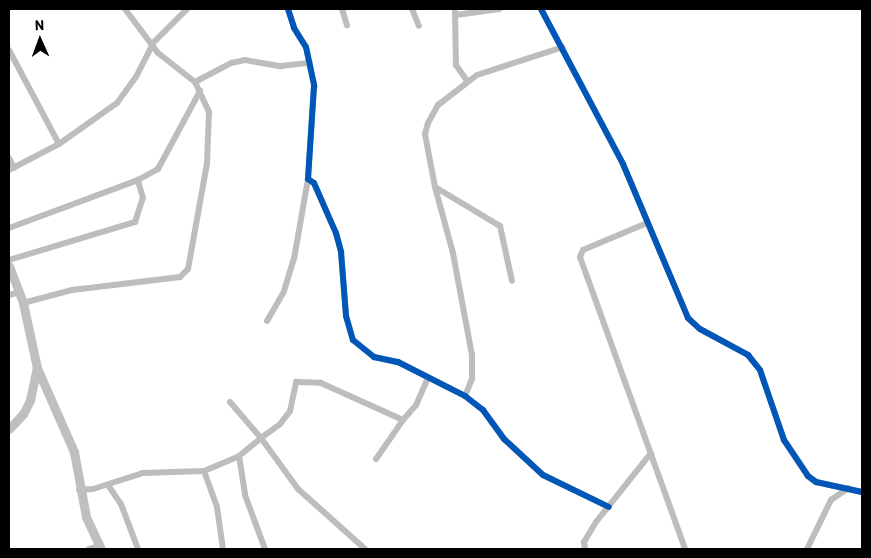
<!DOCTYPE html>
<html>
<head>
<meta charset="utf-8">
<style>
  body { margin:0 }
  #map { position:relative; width:871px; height:558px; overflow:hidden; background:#fff; font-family:Barlow,sans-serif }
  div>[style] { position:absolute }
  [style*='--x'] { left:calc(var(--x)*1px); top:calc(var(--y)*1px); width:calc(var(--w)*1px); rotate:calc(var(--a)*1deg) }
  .street>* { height:6px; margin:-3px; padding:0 3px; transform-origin:3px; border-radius:3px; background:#bdbdbd }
  .secondary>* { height:9px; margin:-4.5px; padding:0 4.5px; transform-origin:4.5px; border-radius:4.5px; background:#bfbfbf }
  .cycleway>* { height:6px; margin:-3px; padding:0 3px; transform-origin:3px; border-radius:3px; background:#0057b8 }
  span { translate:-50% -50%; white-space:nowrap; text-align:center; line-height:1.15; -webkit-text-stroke:4px #fff; paint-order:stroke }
  .frame { position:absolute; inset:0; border:10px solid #000; pointer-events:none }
  .north { position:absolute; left:15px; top:15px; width:50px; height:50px; -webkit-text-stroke:4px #fff; paint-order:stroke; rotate:358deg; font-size:14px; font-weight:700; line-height:20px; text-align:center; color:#000 }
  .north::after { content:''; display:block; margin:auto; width:18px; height:22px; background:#000; clip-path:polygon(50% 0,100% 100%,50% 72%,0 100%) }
</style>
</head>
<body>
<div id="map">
  <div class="street">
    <i style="--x:288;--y:9;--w:20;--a:72"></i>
    <i style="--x:294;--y:28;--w:22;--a:58"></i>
    <i style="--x:306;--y:47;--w:40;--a:78"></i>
    <i style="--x:314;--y:86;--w:93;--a:93.7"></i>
    <i style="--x:308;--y:179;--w:7;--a:34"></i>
    <i style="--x:314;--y:183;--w:55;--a:66.3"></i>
    <i style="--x:336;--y:233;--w:20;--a:75"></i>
    <i style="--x:341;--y:252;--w:64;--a:85.5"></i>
    <i style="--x:346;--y:316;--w:25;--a:74"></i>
    <i style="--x:353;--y:340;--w:27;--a:39"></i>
    <i style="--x:374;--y:357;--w:25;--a:12"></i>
    <i style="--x:398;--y:362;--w:75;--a:26.9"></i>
    <i style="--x:465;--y:396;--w:23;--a:38"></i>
    <i style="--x:483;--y:410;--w:36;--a:54"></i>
    <i style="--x:504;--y:439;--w:53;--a:42.7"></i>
    <i style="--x:543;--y:475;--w:73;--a:25.9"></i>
    <i style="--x:342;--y:9;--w:17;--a:73"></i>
    <i style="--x:412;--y:9;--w:18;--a:68"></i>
    <i style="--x:455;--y:9;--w:56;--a:89"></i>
    <i style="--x:456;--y:65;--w:19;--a:55"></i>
    <i style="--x:541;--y:9;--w:175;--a:62.1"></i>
    <i style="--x:623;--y:164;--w:167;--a:67.1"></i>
    <i style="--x:688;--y:318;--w:16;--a:43"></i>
    <i style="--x:700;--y:329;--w:55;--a:28.4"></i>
    <i style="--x:748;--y:355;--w:19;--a:51"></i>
    <i style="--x:760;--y:370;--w:74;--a:71.1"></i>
    <i style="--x:784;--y:440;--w:43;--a:56.3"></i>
    <i style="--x:808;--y:476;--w:10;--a:37"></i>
    <i style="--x:816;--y:482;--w:47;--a:12.3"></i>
    <i style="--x:456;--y:15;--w:44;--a:-7.8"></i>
    <i style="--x:9;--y:50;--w:106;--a:62"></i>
    <i style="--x:195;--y:82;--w:41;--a:-27.8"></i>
    <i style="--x:231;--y:63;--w:14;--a:-12"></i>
    <i style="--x:245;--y:60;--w:36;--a:10"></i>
    <i style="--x:280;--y:66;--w:30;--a:-6"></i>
    <i style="--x:9;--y:158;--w:11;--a:63"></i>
    <i style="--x:9;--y:170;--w:56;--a:-27.5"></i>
    <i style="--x:59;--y:144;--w:71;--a:-35.3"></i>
    <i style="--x:117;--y:103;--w:32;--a:-54"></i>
    <i style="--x:136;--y:77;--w:38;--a:-63"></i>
    <i style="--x:153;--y:43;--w:48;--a:-45"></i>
    <i style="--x:435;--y:187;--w:76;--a:31"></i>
    <i style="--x:500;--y:226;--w:56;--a:77.7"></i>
    <i style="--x:647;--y:223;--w:69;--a:157.1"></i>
    <i style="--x:583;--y:250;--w:8;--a:113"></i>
    <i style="--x:580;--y:257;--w:310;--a:70.2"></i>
    <i style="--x:9;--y:228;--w:138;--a:-20.4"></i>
    <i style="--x:138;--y:180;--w:23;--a:-29"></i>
    <i style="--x:158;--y:169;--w:89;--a:-61.7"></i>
    <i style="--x:9;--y:260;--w:132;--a:-16.8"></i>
    <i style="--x:135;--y:222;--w:25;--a:-72"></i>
    <i style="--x:143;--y:198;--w:19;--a:-106"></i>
    <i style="--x:9;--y:295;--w:11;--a:-15"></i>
    <i style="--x:23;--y:303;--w:51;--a:-14.9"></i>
    <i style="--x:72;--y:290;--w:109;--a:-6.9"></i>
    <i style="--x:180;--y:277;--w:11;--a:-45"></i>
    <i style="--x:188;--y:269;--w:108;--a:-79.8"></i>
    <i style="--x:207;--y:163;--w:51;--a:-87.8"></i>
    <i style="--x:209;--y:112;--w:33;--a:-115"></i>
    <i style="--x:195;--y:82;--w:47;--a:-141.9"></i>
    <i style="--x:158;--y:53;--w:55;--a:-126.9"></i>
    <i style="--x:267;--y:321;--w:34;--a:-60"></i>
    <i style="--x:284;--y:291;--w:34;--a:-73"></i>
    <i style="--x:294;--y:259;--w:81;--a:-80.1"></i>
    <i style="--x:465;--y:396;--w:18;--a:-68"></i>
    <i style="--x:472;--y:379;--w:24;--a:-90"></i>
    <i style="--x:472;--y:355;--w:104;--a:-100.6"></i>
    <i style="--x:453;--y:253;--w:68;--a:-105.3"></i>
    <i style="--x:435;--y:187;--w:54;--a:-100.7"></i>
    <i style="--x:425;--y:134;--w:11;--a:-75"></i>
    <i style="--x:428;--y:123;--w:21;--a:-61"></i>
    <i style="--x:438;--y:105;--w:49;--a:-37.6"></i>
    <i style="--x:477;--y:75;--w:90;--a:-18"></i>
    <i style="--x:230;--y:402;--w:48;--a:49.3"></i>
    <i style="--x:261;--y:438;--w:24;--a:-36"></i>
    <i style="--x:280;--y:424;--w:16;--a:-52"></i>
    <i style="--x:290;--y:411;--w:30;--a:-78"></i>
    <i style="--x:296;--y:382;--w:25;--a:2"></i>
    <i style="--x:321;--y:383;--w:90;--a:24.3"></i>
    <i style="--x:403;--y:420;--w:20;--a:-49"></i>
    <i style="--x:416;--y:405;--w:30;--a:-66"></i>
    <i style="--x:239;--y:456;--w:39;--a:81"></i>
    <i style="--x:245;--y:495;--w:58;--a:69.7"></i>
    <i style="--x:376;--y:459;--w:47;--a:-55.3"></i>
    <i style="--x:204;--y:471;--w:38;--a:70"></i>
    <i style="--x:217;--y:507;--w:42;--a:81.9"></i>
    <i style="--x:108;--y:485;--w:23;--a:56"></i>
    <i style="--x:121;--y:504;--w:48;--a:69.3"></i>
    <i style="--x:79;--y:490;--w:14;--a:-4"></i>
    <i style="--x:93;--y:489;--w:52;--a:-17.7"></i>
    <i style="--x:143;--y:473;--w:61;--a:-1.9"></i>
    <i style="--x:204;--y:471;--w:38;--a:-23"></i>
    <i style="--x:239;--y:456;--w:28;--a:-39"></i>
    <i style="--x:261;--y:438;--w:63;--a:54"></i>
    <i style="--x:298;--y:489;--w:90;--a:41.8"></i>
    <i style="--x:89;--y:549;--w:11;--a:-15"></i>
    <i style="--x:585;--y:549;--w:7;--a:-98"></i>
    <i style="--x:584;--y:542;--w:23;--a:-59"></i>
    <i style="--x:596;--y:522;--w:88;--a:-51.4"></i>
    <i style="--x:807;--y:549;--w:55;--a:-63.9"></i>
    <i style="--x:831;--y:500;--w:21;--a:-35"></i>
  </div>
  <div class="secondary">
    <i style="--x:9;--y:266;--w:40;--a:69"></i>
    <i style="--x:23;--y:303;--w:66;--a:77.8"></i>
    <i style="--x:37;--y:368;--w:92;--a:66.2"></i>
    <i style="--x:74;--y:452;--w:66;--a:79.5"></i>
    <i style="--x:86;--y:517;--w:35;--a:65"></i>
    <i style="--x:9;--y:429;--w:21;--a:-47"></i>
    <i style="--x:23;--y:414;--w:16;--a:-63"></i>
    <i style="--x:30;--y:400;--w:33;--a:-78"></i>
  </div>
  <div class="cycleway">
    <i style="--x:288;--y:9;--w:20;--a:72"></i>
    <i style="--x:294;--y:28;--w:22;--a:58"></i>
    <i style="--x:306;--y:47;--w:40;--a:78"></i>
    <i style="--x:314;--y:86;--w:93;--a:93.7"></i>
    <i style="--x:308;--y:179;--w:7;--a:34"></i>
    <i style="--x:314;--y:183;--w:55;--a:66.3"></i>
    <i style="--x:336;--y:233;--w:20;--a:75"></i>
    <i style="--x:341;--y:252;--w:64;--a:85.5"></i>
    <i style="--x:346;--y:316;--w:25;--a:74"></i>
    <i style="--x:353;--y:340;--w:27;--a:39"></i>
    <i style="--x:374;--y:357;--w:25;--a:12"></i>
    <i style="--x:398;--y:362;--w:75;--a:26.9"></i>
    <i style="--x:465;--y:396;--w:23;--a:38"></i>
    <i style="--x:483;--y:410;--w:36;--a:54"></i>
    <i style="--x:504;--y:439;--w:53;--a:42.7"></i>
    <i style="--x:543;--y:475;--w:73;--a:25.9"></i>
    <i style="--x:541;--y:9;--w:175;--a:62.1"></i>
    <i style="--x:623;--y:164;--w:167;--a:67.1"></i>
    <i style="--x:688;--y:318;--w:16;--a:43"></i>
    <i style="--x:700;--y:329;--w:55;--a:28.4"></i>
    <i style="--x:748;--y:355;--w:19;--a:51"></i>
    <i style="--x:760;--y:370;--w:74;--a:71.1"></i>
    <i style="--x:784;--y:440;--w:43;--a:56.3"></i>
    <i style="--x:808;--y:476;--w:10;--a:37"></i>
    <i style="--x:816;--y:482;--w:47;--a:12.3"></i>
  </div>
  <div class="frame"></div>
  <div class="north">N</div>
</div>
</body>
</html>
